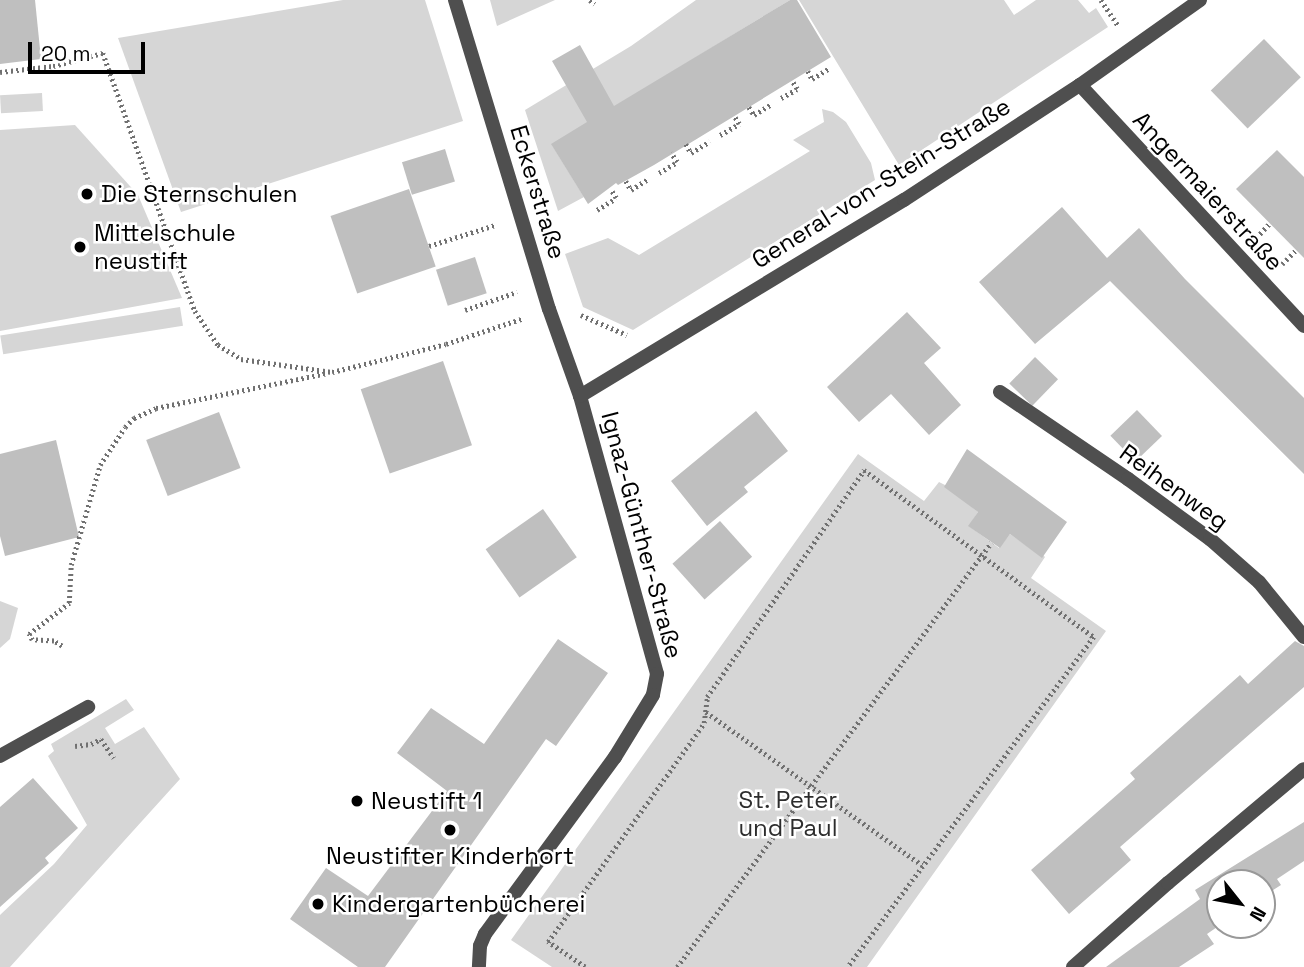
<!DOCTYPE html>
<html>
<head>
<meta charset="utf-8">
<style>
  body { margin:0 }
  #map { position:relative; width:1304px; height:967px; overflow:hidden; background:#fff; font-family:"Space Grotesk",sans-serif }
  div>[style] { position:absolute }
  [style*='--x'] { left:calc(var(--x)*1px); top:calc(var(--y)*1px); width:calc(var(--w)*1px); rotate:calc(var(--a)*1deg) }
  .green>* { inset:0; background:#d6d6d6; transform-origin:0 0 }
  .building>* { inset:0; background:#bfbfbf; transform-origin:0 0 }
  .path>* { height:4.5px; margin-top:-2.25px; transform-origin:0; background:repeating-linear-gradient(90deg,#717171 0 2px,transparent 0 5.5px) }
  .service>* { height:14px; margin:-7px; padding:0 7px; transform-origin:7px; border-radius:7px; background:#4f4f4f }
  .minor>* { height:14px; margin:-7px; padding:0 7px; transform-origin:7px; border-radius:7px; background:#4f4f4f }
  .dots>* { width:19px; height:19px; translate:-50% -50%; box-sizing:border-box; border:4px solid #fff; border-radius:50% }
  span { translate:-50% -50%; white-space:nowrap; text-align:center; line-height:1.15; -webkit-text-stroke:5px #fff; paint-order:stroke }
  .street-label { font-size:24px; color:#000 }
  .poi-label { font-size:24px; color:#000 }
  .left { translate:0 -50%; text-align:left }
  .park-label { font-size:24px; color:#2d2d2d }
  .north { position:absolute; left:1206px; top:869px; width:70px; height:70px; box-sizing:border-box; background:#fff; border:2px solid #999; border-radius:50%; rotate:121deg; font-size:19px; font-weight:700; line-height:28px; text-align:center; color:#000 }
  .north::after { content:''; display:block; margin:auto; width:24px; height:32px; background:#000; clip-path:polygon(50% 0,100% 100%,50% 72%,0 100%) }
  .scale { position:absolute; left:28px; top:42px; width:117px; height:32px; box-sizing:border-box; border:4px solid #000; border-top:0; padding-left:9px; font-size:21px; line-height:24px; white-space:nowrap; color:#000; -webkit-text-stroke:5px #fff; paint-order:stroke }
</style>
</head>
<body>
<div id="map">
  <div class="green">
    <i style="clip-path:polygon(343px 0,425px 0,463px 121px,181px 212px,118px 38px)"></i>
    <i style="clip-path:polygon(490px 0,555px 0,497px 26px)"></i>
    <i style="clip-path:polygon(696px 0,790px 0,552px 145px,584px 197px,558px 211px,525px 110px,631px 46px)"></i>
    <i style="clip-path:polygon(799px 0,1004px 0,1014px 15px,1036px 0,1078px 0,1089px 13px,1096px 8px,1108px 27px,899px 165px)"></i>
    <i style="left:42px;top:93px;width:18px;height:42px;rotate:87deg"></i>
    <i style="clip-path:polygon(822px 109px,833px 112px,846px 122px,871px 163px,875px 180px,633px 330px,583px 307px,565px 254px,608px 238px,639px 255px,810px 151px,793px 140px,824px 122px)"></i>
    <i style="clip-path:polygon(75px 125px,138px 195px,182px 298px,0 331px,0 130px)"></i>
    <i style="left:180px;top:307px;width:19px;height:182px;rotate:81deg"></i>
    <i style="clip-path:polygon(858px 454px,924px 501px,939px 482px,945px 485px,978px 512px,969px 526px,999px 548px,1010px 534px,1042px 557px,1043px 555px,1045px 557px,1031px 578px,1106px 631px,867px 967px,552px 967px,511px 940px)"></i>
    <i style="clip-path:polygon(0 601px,18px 608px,10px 639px,0 648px)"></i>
    <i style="clip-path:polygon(126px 699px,134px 710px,105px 728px,115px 744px,144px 727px,180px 779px,10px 967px,0 967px,0 915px,54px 864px,87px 825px,48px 756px,54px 751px,51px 744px)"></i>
  </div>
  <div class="building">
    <i style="clip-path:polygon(0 0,35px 0,41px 59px,0 64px)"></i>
    <i style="clip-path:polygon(790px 0,797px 0,831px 57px,654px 165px,618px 185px,616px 183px,588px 204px,551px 144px,587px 122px,552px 61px,580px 45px,614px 106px)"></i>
    <i style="left:1264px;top:39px;width:53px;height:74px;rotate:46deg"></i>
    <i style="left:445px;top:149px;width:34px;height:45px;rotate:73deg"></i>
    <i style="clip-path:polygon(1277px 150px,1304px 177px,1304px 258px,1236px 189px)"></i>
    <i style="left:409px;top:189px;width:82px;height:83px;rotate:71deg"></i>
    <i style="clip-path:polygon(1062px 207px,1107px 258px,1139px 228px,1185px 279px,1304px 398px,1304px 474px,1110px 281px,1035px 344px,979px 282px)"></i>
    <i style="left:475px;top:257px;width:38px;height:41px;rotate:72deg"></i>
    <i style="clip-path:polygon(907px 312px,941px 348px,924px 363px,961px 405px,929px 435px,891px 394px,859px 422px,827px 387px)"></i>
    <i style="left:1035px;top:357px;width:32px;height:37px;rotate:44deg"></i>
    <i style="left:443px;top:361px;width:89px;height:87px;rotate:71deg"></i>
    <i style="left:1137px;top:410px;width:36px;height:37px;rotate:46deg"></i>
    <i style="clip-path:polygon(756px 411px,788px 451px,744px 487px,748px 492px,707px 526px,671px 481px)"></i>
    <i style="left:219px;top:412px;width:60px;height:78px;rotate:69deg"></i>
    <i style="clip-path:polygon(56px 440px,79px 537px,5px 556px,0 536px,0 454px)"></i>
    <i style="clip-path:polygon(967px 449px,1067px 522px,1042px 558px,1010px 534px,1000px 548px,968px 526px,978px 512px,944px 487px)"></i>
    <i style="left:543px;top:509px;width:59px;height:70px;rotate:55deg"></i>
    <i style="left:720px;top:521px;width:48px;height:64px;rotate:48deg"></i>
    <i style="clip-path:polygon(558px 639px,608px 673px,556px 746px,546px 739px,385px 967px,358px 967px,290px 919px,326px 868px,368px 896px,447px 791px,397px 753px,431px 708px,484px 744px)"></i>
    <i style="clip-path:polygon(1295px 641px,1304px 646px,1304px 687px,1120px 847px,1131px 860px,1069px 914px,1031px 870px,1135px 779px,1130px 773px,1240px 675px,1248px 684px)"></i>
    <i style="clip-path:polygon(33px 778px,78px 828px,45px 858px,49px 863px,0 907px,0 807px)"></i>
    <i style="clip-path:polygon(1304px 822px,1304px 861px,1277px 879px,1281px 885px,1262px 897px,1262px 883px,1220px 883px,1220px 925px,1207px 934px,1214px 944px,1179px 967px,1106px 967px,1200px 899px,1195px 890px)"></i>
  </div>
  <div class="path">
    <i style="--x:590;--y:0;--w:6;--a:39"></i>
    <i style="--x:1101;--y:0;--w:30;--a:56"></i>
    <i style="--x:808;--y:71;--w:9;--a:63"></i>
    <i style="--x:812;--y:79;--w:19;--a:-32"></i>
    <i style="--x:0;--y:72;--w:53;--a:-6.5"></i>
    <i style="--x:53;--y:66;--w:52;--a:-14.6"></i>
    <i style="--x:103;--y:53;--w:274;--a:70.4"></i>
    <i style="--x:195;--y:311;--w:41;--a:55.9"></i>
    <i style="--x:218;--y:345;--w:27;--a:31"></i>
    <i style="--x:241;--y:359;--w:92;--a:8.1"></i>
    <i style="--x:332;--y:372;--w:117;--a:-13.8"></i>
    <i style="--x:446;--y:344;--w:82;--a:-18.4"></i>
    <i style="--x:781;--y:98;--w:18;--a:-29"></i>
    <i style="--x:797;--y:89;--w:9;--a:-122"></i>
    <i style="--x:749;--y:107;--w:9;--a:58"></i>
    <i style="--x:754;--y:115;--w:19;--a:-32"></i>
    <i style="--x:720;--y:135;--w:22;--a:-30"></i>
    <i style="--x:739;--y:124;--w:9;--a:-122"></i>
    <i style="--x:686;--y:144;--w:10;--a:61"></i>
    <i style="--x:691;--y:153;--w:22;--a:-32"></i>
    <i style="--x:659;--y:173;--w:21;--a:-31"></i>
    <i style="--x:677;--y:162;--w:11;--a:-124"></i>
    <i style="--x:626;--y:181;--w:10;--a:61"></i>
    <i style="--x:631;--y:190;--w:20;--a:-33"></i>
    <i style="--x:597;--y:210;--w:22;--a:-32"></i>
    <i style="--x:616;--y:198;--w:9;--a:-122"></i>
    <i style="--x:1256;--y:238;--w:21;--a:-47"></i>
    <i style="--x:429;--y:246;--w:69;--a:-17.7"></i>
    <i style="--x:1282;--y:264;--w:20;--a:-45"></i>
    <i style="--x:465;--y:310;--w:55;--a:-19.1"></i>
    <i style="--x:581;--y:315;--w:50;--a:23.5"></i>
    <i style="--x:62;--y:646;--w:9;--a:-148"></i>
    <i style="--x:54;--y:641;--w:22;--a:-177"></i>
    <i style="--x:32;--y:640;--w:7;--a:-117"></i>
    <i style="--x:29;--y:634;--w:51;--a:-37.8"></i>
    <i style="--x:69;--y:603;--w:38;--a:-87"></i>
    <i style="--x:71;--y:565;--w:104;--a:-73.8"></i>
    <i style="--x:100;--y:465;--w:45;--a:-56.7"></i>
    <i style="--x:125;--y:427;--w:13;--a:-45"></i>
    <i style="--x:134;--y:418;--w:24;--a:-24"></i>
    <i style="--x:156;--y:408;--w:176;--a:-11.5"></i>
    <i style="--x:706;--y:712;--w:265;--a:35.3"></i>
    <i style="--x:75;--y:746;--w:16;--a:-7"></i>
    <i style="--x:91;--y:744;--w:11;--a:-27"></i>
    <i style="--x:101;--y:739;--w:23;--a:56"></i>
    <i style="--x:585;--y:967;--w:45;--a:-146"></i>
    <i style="--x:548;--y:942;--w:269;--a:-54.5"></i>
    <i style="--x:704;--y:723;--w:26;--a:-83"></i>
    <i style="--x:707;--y:697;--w:276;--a:-55.3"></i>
    <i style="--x:864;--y:470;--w:284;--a:36"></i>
    <i style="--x:1094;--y:637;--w:412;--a:126.7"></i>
    <i style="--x:677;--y:967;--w:528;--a:-53.48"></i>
  </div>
  <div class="service">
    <i style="--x:1000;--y:392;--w:155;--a:34.2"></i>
    <i style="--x:1128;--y:479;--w:102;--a:36.2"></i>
    <i style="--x:1210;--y:539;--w:65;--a:41.3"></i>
    <i style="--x:1259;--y:582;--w:71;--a:50.7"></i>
    <i style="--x:0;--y:756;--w:101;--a:-29.1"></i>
    <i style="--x:1073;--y:967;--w:127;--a:-41.5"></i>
  </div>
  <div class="minor">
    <i style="--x:455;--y:0;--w:323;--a:73.1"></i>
    <i style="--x:549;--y:309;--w:92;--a:70.4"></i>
    <i style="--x:580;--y:396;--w:288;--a:74.5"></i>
    <i style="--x:657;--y:674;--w:21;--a:101"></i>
    <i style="--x:653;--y:695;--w:73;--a:121.5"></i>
    <i style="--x:615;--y:757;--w:220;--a:126.3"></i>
    <i style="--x:485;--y:934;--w:13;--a:113"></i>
    <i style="--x:480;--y:946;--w:21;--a:93"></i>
    <i style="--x:1080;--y:85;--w:329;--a:47.1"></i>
    <i style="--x:580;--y:396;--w:379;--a:-31.2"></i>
    <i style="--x:904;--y:200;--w:210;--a:-33.2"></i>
    <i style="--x:1080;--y:85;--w:147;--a:-35.3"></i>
    <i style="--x:1168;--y:883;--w:177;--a:-40"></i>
  </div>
  <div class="dots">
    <i style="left:87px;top:194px;background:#000"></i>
    <i style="left:80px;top:247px;background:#000"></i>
    <i style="left:357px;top:801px;background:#000"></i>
    <i style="left:450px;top:830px;background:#000"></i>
    <i style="left:318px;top:904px;background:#000"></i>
  </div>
  <div class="street-label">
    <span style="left:881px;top:183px;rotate:-32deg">General-von-Stein-Straße</span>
    <span style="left:1208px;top:191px;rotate:47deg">Angermaierstraße</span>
    <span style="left:538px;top:192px;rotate:73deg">Eckerstraße</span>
    <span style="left:1174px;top:487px;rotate:36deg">Reihenweg</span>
    <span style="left:642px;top:535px;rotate:75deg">Ignaz-Günther-Straße</span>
  </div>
  <div class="poi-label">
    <span class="left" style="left:101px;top:194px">Die Sternschulen</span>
    <span class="left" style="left:94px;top:247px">Mittelschule<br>neustift</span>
    <span class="left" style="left:371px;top:801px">Neustift 1</span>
    <span style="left:450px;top:856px">Neustifter Kinderhort</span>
    <span class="left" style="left:332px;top:904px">Kindergartenbücherei</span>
  </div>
  <div class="park-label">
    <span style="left:788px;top:814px">St. Peter<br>und Paul</span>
  </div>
  <div class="north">N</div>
  <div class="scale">20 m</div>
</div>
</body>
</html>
